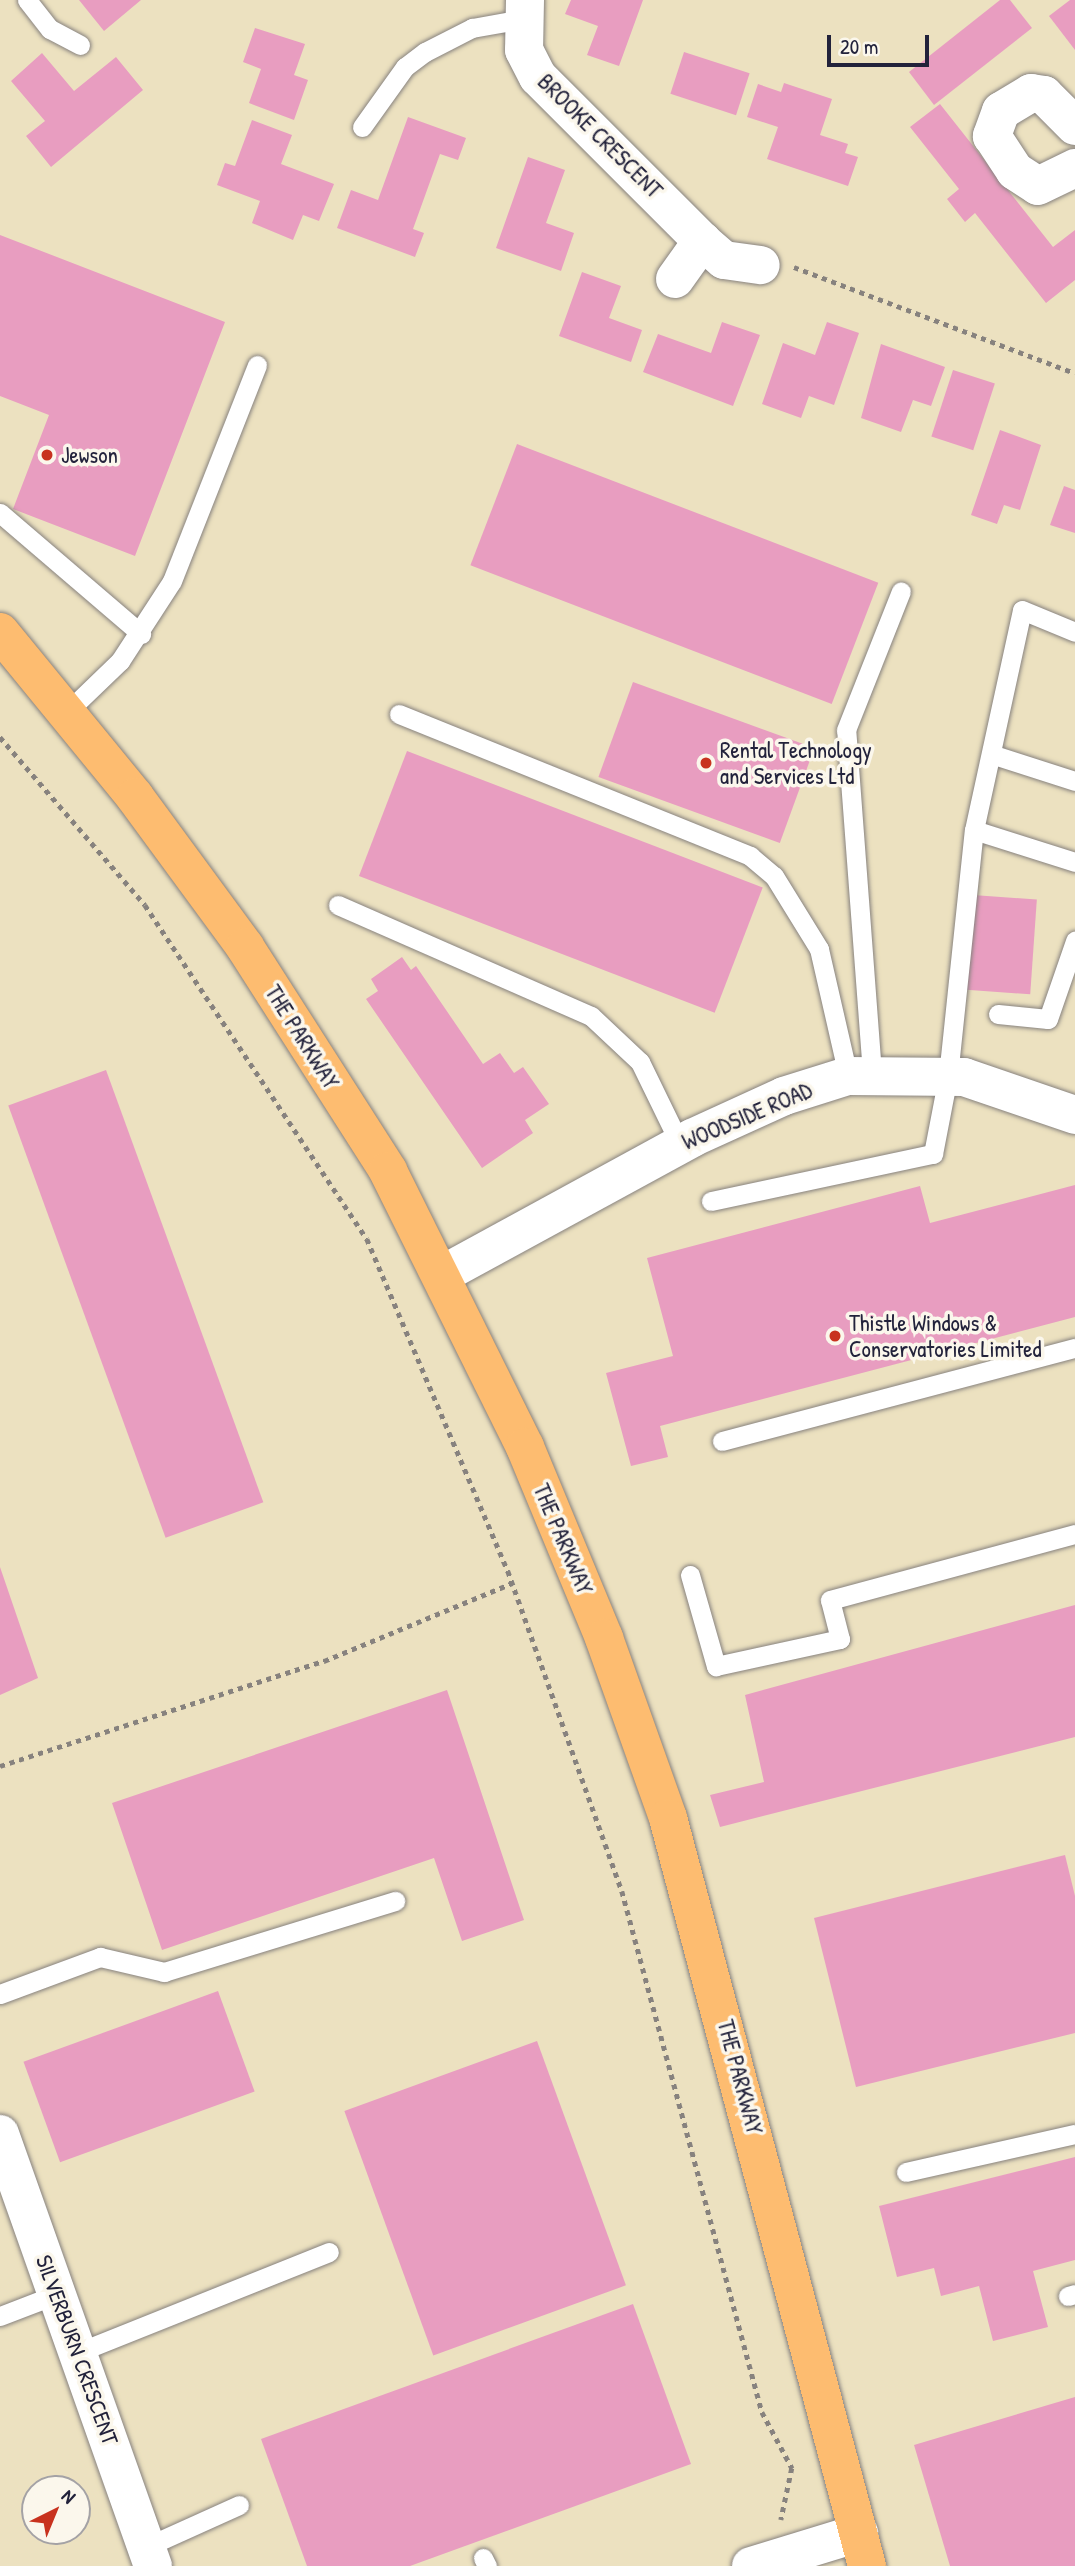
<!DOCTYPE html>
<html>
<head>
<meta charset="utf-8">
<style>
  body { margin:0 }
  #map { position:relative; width:1075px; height:2566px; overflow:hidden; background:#ece1c0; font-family:"Patrick Hand",sans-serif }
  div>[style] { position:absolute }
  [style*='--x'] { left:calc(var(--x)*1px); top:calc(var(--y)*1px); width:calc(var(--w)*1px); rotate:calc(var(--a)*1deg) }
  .building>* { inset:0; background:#e89dc0; transform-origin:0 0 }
  .path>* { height:4.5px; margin-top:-2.25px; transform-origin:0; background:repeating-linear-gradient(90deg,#87827e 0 5px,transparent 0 10px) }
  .roads { filter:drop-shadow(0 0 2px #87827e) drop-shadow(0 0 2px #87827e) }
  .service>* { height:19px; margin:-9.5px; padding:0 9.5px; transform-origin:9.5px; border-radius:9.5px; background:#fff }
  .minor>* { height:38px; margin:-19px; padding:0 19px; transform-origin:19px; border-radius:19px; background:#fff }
  .tertiary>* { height:38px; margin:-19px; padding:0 19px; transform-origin:19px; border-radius:19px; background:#fff }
  .primary>* { height:38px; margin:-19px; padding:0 19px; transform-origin:19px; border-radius:19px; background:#fdbc70 }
  .dots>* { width:19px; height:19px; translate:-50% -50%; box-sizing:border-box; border:4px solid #fbf7ec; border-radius:50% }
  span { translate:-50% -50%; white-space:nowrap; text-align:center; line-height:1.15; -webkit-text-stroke:7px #fbf7ec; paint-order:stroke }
  .street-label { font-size:23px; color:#22223b }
  .poi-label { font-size:23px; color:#22223b }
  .left { translate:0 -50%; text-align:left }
  .north { position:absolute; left:21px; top:2475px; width:70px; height:70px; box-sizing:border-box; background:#fbf7ec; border:2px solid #a4a2a5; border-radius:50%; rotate:43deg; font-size:19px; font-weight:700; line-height:28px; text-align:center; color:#22223b }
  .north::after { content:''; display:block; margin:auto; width:24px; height:32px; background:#c8321e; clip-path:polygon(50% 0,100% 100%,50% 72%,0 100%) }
  .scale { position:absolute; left:827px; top:35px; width:102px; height:32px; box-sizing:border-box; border:4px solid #22223b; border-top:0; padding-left:9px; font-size:21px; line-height:24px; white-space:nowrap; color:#22223b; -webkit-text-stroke:5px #fbf7ec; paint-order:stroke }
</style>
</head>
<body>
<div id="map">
  <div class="building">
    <i style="clip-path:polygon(79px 0,141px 0,104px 31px)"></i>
    <i style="clip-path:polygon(571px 0,643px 0,619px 66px,587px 55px,598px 26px,565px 14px)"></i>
    <i style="clip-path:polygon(1000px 0,1010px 0,1032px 28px,934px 105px,909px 72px)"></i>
    <i style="clip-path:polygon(1070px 0,1075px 0,1075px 50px,1049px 16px)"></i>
    <i style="clip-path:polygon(255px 28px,305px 44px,294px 75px,308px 80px,294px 120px,249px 103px,261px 69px,243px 62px)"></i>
    <i style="left:684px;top:52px;width:69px;height:44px;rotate:18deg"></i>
    <i style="clip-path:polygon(42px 53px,74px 91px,116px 57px,143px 90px,51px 167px,26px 136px,45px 121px,11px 81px)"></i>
    <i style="clip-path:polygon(784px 83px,832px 99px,820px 135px,848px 144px,845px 153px,858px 157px,848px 186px,767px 159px,778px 127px,747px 117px,758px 84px,781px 92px)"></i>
    <i style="clip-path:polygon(940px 104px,1053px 247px,1075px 230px,1075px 280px,1046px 303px,975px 213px,965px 222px,947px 199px,959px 189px,910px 127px)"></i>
    <i style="clip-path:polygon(408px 117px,466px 138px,458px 160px,440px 154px,413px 229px,424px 233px,415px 257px,337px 228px,351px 190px,378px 200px)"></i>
    <i style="clip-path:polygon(252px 120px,292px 135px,281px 164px,334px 184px,319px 221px,303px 215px,293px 240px,252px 223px,260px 201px,217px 185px,225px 163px,235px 166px)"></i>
    <i style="clip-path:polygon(528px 157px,565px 170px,546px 223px,574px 233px,561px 271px,496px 248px)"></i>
    <i style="clip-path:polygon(0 235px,225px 322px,135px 556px,13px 509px,49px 415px,0 396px)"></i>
    <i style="clip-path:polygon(582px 272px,621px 286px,609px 318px,642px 330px,631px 362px,559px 336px)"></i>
    <i style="clip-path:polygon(722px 322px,760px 335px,733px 406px,643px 372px,658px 334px,711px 353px)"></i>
    <i style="clip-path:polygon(827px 322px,859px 333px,834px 405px,809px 396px,801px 418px,762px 404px,783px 343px,815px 355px)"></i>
    <i style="clip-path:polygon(881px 344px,945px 367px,931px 406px,913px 400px,901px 432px,861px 418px)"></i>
    <i style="left:953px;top:370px;width:44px;height:70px;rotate:18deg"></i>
    <i style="clip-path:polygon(1000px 430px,1041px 445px,1020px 510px,1004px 505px,997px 524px,971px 515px)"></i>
    <i style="left:517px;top:444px;width:387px;height:130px;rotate:21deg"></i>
    <i style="clip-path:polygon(1064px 486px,1075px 490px,1075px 533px,1050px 525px)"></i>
    <i style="left:633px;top:682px;width:193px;height:101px;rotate:20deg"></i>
    <i style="left:407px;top:751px;width:381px;height:134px;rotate:21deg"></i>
    <i style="left:973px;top:895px;width:64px;height:95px;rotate:4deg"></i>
    <i style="clip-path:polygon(402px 957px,411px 970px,416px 966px,483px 1064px,500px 1053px,514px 1073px,523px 1067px,549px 1104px,525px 1120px,533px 1133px,482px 1168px,366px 999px,378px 991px,371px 979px)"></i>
    <i style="left:106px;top:1070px;width:460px;height:104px;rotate:70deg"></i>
    <i style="clip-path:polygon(1075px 1185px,1075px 1317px,660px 1426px,668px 1457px,631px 1466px,606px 1373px,673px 1356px,647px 1258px,920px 1186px,930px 1223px)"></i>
    <i style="clip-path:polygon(0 1567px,38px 1678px,0 1695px)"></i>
    <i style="clip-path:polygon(1075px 1605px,1075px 1737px,720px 1827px,710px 1795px,764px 1782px,745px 1695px)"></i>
    <i style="clip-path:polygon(447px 1690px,524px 1920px,462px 1941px,434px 1858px,162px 1950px,112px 1803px)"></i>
    <i style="clip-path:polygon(1065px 1855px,1075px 1896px,1075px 2033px,856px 2087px,814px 1918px)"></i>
    <i style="left:218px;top:1991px;width:107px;height:207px;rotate:70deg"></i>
    <i style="left:537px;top:2041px;width:260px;height:205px;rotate:70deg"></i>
    <i style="clip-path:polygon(1075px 2157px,1075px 2260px,1033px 2271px,1048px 2327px,993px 2341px,979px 2286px,941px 2296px,934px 2268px,897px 2277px,879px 2206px)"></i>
    <i style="clip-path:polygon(633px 2304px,691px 2464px,410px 2566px,307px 2566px,261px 2439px)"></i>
    <i style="clip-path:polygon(1075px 2397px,1075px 2566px,950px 2566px,914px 2445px)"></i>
  </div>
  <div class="path">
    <i style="--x:794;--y:267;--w:300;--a:20.7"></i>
    <i style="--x:0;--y:737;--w:222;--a:49.2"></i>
    <i style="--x:145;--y:905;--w:401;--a:56.4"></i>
    <i style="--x:367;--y:1239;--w:361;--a:67"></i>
    <i style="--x:508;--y:1571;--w:340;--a:70.4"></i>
    <i style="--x:622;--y:1891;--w:539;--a:74.96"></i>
    <i style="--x:762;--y:2412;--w:64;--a:61.8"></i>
    <i style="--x:792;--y:2468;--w:53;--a:101.9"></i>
    <i style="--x:0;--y:1766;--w:341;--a:-18"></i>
    <i style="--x:324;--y:1661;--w:204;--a:-22.5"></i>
  </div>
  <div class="roads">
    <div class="service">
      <i style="--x:27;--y:0;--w:37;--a:52"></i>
      <i style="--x:50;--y:29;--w:34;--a:28"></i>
      <i style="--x:362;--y:127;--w:74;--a:-54.4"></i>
      <i style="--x:405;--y:67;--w:25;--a:-37"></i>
      <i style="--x:425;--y:52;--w:53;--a:-27.1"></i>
      <i style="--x:472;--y:28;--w:52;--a:-10"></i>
      <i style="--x:0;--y:513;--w:186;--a:40.6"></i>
      <i style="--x:67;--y:712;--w:74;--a:-43.9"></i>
      <i style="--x:120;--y:661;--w:95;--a:-57"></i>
      <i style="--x:172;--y:581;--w:232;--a:-68.5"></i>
      <i style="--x:399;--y:714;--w:379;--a:22"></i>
      <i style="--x:750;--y:856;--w:31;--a:40"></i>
      <i style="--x:774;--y:876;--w:86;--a:58.3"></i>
      <i style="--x:819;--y:949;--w:130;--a:77.1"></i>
      <i style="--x:994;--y:755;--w:85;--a:17.8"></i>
      <i style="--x:974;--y:830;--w:106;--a:17.6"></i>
      <i style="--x:338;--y:905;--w:276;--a:23.7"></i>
      <i style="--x:591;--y:1016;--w:67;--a:43.2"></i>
      <i style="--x:640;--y:1062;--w:91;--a:64"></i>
      <i style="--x:998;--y:1014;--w:50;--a:5.7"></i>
      <i style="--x:1048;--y:1019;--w:83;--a:-70.9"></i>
      <i style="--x:872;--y:1073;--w:344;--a:-94.3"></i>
      <i style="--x:846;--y:730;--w:149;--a:-68.4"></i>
      <i style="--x:711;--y:1201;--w:227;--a:-12"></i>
      <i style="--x:933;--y:1154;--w:79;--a:-79.1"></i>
      <i style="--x:948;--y:1076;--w:247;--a:-84"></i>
      <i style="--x:974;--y:830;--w:225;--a:-77.7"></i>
      <i style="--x:1022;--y:610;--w:57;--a:22.5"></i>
      <i style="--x:722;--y:1441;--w:365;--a:-14.8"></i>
      <i style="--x:690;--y:1575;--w:95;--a:74.1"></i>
      <i style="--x:716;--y:1666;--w:127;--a:-12.3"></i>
      <i style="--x:840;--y:1639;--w:40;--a:-104.4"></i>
      <i style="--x:830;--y:1600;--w:254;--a:-15.1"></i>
      <i style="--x:0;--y:1994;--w:107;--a:-20.3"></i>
      <i style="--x:100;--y:1957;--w:66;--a:13.2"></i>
      <i style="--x:164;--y:1972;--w:242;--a:-17.1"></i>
      <i style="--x:906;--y:2172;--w:173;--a:-12.7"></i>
      <i style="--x:1068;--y:2296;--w:7;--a:-16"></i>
      <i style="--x:0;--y:2316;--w:61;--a:-21.1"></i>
      <i style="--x:79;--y:2352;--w:269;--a:-21.8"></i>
      <i style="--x:146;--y:2547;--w:102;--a:-24.3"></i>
      <i style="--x:483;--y:2558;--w:9;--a:63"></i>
    </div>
    <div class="minor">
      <i style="--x:525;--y:0;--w:50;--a:91.1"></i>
      <i style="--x:524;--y:50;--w:30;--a:63"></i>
      <i style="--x:538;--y:77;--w:232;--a:45"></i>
      <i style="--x:702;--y:241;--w:29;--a:41"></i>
      <i style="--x:724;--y:260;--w:37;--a:8"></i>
      <i style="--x:1075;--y:126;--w:44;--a:-135"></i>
      <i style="--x:1044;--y:95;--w:13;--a:-171"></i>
      <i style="--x:1031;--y:93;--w:35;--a:149"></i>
      <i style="--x:1001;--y:111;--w:27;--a:110"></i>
      <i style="--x:992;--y:136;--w:42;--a:56.7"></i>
      <i style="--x:1015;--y:171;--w:27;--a:33"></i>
      <i style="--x:1038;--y:186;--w:41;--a:-25.9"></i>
      <i style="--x:675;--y:279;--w:47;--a:-54.6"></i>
      <i style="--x:0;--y:2134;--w:458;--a:70.5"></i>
      <i style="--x:751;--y:2566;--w:113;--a:-17"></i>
    </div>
    <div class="tertiary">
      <i style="--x:443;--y:1274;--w:284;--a:-28.6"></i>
      <i style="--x:692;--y:1138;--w:101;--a:-24.5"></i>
      <i style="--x:784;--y:1096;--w:67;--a:-17.4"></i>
      <i style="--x:848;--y:1076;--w:116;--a:0.5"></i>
      <i style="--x:964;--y:1077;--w:117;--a:18.9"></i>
    </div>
    <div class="primary">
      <i style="--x:0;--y:632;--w:213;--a:50.7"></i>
      <i style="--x:135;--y:797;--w:186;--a:53.7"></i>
      <i style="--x:245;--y:947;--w:266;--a:57.4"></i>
      <i style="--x:388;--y:1171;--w:308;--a:63.6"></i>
      <i style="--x:525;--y:1447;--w:207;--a:67.5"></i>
      <i style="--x:604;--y:1638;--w:191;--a:70.4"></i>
      <i style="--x:668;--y:1818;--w:774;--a:75.1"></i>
    </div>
  </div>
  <div class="dots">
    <i style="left:47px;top:455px;background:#c8321e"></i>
    <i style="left:706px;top:763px;background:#c8321e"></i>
    <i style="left:835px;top:1336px;background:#c8321e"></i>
  </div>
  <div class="street-label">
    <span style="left:600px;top:136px;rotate:45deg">BROOKE CRESCENT</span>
    <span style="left:302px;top:1037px;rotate:58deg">THE PARKWAY</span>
    <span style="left:747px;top:1116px;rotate:-23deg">WOODSIDE ROAD</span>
    <span style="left:563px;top:1539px;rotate:67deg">THE PARKWAY</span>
    <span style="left:740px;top:2077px;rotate:75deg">THE PARKWAY</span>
    <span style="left:77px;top:2350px;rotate:70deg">SILVERBURN CRESCENT</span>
  </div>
  <div class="poi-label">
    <span class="left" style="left:61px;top:455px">Jewson</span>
    <span class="left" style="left:720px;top:763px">Rental Technology<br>and Services Ltd</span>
    <span class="left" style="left:849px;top:1336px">Thistle Windows &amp;<br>Conservatories Limited</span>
  </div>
  <div class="north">N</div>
  <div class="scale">20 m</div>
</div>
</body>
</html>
